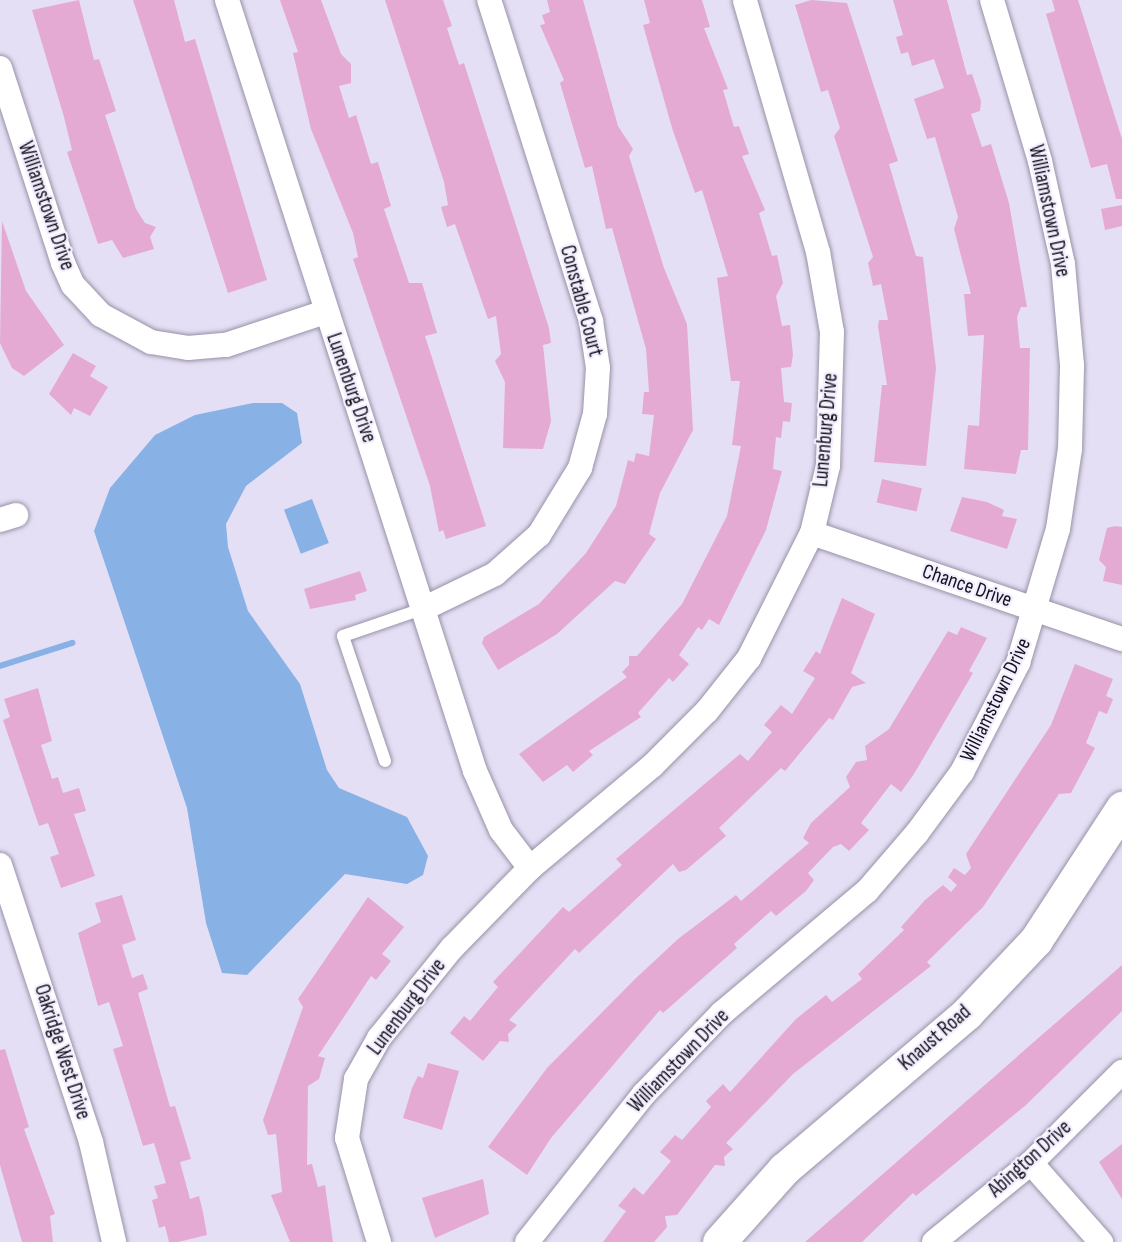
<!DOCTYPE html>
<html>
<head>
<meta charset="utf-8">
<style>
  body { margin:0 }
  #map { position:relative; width:1122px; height:1242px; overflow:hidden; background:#e5dff5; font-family:"Sofia Sans Condensed",sans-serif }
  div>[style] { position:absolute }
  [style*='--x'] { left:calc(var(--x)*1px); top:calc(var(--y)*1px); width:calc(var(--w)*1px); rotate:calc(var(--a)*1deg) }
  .water>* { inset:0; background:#88b1e6; transform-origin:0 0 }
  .stream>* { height:6px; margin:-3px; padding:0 3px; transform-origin:3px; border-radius:3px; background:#88b1e6 }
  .building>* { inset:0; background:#e5aad4; transform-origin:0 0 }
  .roads { filter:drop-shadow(0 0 2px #9892a7) drop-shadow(0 0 2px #9892a7) }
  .lane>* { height:12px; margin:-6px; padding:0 6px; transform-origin:6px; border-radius:6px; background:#fff }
  .street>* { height:24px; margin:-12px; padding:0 12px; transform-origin:12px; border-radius:12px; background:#fff }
  .secondary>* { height:33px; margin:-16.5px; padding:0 16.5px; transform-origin:16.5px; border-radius:16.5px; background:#fff }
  span { translate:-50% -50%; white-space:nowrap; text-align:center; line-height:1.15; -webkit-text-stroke:4.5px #f2edff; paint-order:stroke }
  .street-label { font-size:21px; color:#15131a }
</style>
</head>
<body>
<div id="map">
  <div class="water">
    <i style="clip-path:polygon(253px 403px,282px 403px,297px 413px,302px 443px,246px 486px,226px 524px,228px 547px,248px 611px,300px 684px,327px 770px,339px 788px,407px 817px,428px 856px,423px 875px,407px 884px,345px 874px,247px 975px,222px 973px,206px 923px,187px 808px,94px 531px,110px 488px,155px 435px,195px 415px)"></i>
    <i style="left:312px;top:499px;width:47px;height:30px;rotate:69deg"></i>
  </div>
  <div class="stream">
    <i style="--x:0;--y:666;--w:76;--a:-17.7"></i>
  </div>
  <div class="building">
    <i style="clip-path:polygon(79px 0,94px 60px,99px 59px,116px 111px,105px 115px,136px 209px,145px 223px,156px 227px,150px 237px,154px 249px,123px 258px,112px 240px,98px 244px,67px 152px,72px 150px,64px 117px,32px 10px)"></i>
    <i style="clip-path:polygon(133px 0,174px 0,185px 42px,195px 39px,267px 280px,228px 293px)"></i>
    <i style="clip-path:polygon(280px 0,321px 0,341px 54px,351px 64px,351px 83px,339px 86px,349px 118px,356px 115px,371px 164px,378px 162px,391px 206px,384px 209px,409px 283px,422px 283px,437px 333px,425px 336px,486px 526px,446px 539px,443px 530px,439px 532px,430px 486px,353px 259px,358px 257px,353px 233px,311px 129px,293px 53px,298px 52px)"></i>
    <i style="clip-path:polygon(385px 0,443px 0,452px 26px,447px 28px,459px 65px,464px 63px,549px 328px,551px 343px,543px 345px,551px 421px,543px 449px,503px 448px,505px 382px,495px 361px,501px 354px,496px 316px,488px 319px,455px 224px,447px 227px,441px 207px,448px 205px,444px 182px)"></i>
    <i style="clip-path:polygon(547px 0,583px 0,618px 126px,633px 149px,629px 156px,664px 268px,687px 324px,693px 430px,660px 493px,649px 534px,656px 539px,625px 584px,615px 581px,557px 634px,498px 670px,482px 643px,484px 637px,539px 604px,586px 553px,616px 506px,628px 460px,634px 462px,636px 453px,649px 456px,654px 415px,642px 414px,644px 392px,649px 392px,646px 349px,612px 228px,606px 229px,592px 166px,585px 168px,560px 83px,564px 80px,540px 25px,545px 24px,542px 15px,550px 12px)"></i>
    <i style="clip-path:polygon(644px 0,702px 0,710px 27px,704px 28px,728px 89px,723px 90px,734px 127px,739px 126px,749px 154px,742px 156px,765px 210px,759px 213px,772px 256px,777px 255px,783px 283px,776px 296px,782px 326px,790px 325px,793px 355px,791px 367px,781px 368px,784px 402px,792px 403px,790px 422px,783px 421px,781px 438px,776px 437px,773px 469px,782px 471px,766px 530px,719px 625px,709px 619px,702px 630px,698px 627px,679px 655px,689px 664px,673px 682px,669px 678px,638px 713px,641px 717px,589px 751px,593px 755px,573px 772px,567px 765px,543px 782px,519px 754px,627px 677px,622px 672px,629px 665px,629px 656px,637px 656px,682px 604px,727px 516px,741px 446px,732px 445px,740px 381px,731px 381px,717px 278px,728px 276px,702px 190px,695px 193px,672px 128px,643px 25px,650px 23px)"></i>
    <i style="clip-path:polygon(811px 0,847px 3px,898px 161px,889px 164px,916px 256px,923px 257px,936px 368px,926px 466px,874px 462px,882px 385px,887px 385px,878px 326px,879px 320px,888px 320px,881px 284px,873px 286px,868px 263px,873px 257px,834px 136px,840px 128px,828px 90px,821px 92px,795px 5px)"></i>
    <i style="clip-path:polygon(893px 0,947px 0,967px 75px,972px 74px,981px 101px,980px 111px,971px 114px,982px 147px,991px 144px,1009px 203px,1027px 307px,1021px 307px,1017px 317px,1020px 348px,1030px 348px,1028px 450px,1021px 450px,1016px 474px,964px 469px,968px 425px,979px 426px,984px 335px,968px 336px,964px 294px,971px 294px,954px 229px,958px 217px,935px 137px,927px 139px,914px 99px,944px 88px,934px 59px,912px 66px,908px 52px,901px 54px,896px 37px,903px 35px)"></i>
    <i style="clip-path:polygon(1052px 0,1078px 0,1122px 139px,1122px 199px,1116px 199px,1107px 164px,1091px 168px,1046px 14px,1055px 11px)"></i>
    <i style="clip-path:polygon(1122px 205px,1122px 226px,1105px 230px,1101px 209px)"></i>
    <i style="clip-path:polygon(2px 221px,26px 291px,64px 345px,24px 376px,12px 368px,0 343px)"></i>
    <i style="clip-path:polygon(73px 353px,96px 366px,90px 376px,108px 387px,90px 416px,74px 408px,71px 415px,49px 394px)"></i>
    <i style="left:882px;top:479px;width:41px;height:24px;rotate:13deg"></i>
    <i style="clip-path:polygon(962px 497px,987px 502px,1004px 510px,1002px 516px,1017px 519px,1007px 549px,950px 531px)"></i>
    <i style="clip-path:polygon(1115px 526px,1122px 527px,1122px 585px,1103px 581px,1106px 567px,1099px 560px,1107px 528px)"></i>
    <i style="clip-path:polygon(360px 571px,367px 591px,355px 595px,356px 600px,310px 609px,304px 589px)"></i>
    <i style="clip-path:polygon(842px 598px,875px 614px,851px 673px,866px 683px,852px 687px,833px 720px,829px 718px,785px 771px,781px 768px,719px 828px,726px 836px,686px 870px,679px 872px,673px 864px,579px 953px,575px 949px,509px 1020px,517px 1025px,508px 1034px,509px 1042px,500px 1041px,483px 1061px,450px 1033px,464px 1016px,470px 1021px,498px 987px,493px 982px,563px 907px,569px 912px,622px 865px,616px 859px,740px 754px,748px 761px,772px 732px,764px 725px,781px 705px,792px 714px,815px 678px,803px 671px,816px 651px,820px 654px)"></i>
    <i style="clip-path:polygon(961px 627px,987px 638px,969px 671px,973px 673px,914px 774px,901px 792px,891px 784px,861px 823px,869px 830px,849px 851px,841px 844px,833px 847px,808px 873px,814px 880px,806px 891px,776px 916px,771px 911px,734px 944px,737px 948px,663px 1013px,660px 1010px,551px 1138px,527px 1175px,488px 1147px,547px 1068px,635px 979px,678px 939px,736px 895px,741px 901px,809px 843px,803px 838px,811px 823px,850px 787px,846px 777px,856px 762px,867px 760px,865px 746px,889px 729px,948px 631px,957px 635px)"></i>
    <i style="clip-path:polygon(1075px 664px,1113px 679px,1106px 696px,1113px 699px,1107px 714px,1099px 711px,1086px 743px,1095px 748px,1071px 793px,1059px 794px,983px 907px,927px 962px,931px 966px,793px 1074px,726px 1143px,733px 1149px,724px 1157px,725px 1166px,715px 1165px,677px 1215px,665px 1216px,667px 1227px,654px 1242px,603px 1242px,626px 1211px,618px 1206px,634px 1187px,643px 1195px,671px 1161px,660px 1152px,675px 1135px,682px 1140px,711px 1107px,706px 1101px,723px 1084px,730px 1092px,796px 1019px,826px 995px,832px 1002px,862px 979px,858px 974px,904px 930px,901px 927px,925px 900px,943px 885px,951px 892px,957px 885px,948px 877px,954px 868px,965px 875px,971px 868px,966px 854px,1051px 725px)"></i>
    <i style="clip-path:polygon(38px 688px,52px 741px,41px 745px,52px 779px,58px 777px,63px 793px,79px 788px,86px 811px,74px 814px,95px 876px,61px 888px,50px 857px,59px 854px,48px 823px,39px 826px,3px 720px,10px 717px,4px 699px)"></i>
    <i style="clip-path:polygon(122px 895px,136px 940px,122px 945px,132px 978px,143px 974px,148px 989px,138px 993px,170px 1107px,175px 1106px,191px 1159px,180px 1162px,190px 1199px,199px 1196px,203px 1212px,207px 1235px,178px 1242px,169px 1242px,165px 1226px,159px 1228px,152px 1200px,158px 1198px,154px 1186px,166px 1183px,154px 1143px,143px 1146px,113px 1049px,123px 1046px,109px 1002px,98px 1006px,78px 933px,101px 922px,95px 903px)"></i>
    <i style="clip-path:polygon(368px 897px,404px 927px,382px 954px,391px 961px,376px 980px,371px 976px,318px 1056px,325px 1058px,319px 1079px,308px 1086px,307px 1165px,312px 1164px,318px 1187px,325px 1185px,333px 1242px,290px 1242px,271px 1195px,282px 1192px,276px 1134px,268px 1135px,263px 1120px,303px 1007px,298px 999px)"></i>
    <i style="clip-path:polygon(1122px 965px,1122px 1011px,1026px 1105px,916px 1196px,913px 1193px,862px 1242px,805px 1242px)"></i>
    <i style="clip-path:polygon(5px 1049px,29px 1127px,24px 1129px,55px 1214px,50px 1216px,53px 1242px,22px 1242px,0 1165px,0 1050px)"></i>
    <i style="clip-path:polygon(428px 1063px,459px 1071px,442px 1130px,403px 1118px,412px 1088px,418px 1076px,423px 1078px)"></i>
    <i style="clip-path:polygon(1122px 1144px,1122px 1199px,1099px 1162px)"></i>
    <i style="clip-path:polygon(483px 1179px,489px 1214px,435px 1238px,422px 1198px)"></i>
  </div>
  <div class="roads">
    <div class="lane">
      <i style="--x:385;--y:761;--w:132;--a:-108.6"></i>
      <i style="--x:343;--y:636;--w:87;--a:-18.9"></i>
    </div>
    <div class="street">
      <i style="--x:227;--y:0;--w:810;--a:72.17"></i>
      <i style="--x:475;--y:771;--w:64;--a:66.2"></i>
      <i style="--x:501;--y:830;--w:48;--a:52.7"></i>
      <i style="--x:0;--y:68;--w:205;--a:72.1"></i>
      <i style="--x:63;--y:263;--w:24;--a:66"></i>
      <i style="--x:73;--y:285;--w:41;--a:47"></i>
      <i style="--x:101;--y:315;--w:57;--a:28.4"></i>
      <i style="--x:151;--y:342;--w:37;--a:9"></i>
      <i style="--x:188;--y:348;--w:38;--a:-5"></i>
      <i style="--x:226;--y:345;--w:104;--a:-18.4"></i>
      <i style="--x:0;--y:520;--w:17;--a:-17"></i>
      <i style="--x:812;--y:533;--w:328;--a:18.9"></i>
      <i style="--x:425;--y:608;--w:78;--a:-25.9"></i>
      <i style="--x:495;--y:574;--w:59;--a:-41.6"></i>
      <i style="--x:539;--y:535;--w:79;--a:-58.5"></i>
      <i style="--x:580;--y:468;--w:56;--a:-74.5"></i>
      <i style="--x:595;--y:414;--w:46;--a:-86.3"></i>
      <i style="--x:598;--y:368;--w:48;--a:-98.5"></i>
      <i style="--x:591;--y:321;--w:337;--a:-107.6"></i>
      <i style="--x:0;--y:865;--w:292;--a:71.8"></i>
      <i style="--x:91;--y:1142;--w:103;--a:77"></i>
      <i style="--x:1031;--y:1163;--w:106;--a:48.5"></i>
      <i style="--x:379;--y:1242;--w:109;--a:-107.1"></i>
      <i style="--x:347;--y:1138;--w:60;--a:-81.3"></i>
      <i style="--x:356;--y:1079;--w:47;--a:-60.7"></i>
      <i style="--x:379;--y:1038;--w:116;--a:-51"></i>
      <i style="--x:452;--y:948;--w:112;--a:-45.7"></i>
      <i style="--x:530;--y:868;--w:159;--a:-39.9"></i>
      <i style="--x:652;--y:766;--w:78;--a:-45"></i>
      <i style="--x:707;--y:711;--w:68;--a:-51.6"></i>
      <i style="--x:749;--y:658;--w:140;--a:-63.3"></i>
      <i style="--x:812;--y:533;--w:69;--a:-76.6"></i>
      <i style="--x:828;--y:466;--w:134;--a:-88.3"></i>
      <i style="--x:832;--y:332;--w:81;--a:-99.9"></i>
      <i style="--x:818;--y:252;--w:262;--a:-106.2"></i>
      <i style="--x:527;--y:1242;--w:189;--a:-51.7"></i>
      <i style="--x:644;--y:1094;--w:112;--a:-46.1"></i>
      <i style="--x:722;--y:1013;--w:189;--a:-40.1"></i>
      <i style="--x:867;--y:891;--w:77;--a:-49.2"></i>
      <i style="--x:917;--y:833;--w:76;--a:-53.6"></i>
      <i style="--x:962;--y:772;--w:123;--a:-62.8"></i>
      <i style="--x:1018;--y:663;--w:140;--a:-73.4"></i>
      <i style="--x:1058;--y:529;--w:81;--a:-81.5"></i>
      <i style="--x:1070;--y:449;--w:84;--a:-88.6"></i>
      <i style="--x:1072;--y:365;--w:101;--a:-95.1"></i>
      <i style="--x:1063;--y:264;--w:106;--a:-102.6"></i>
      <i style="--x:1040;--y:161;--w:168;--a:-106.6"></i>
      <i style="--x:934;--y:1242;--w:125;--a:-39.2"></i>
      <i style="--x:1031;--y:1163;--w:129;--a:-45"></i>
    </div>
    <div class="secondary">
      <i style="--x:719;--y:1242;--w:98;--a:-48.3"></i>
      <i style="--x:784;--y:1169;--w:240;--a:-40.4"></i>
      <i style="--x:967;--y:1013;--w:100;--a:-46.6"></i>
      <i style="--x:1036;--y:940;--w:158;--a:-56.9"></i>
    </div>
  </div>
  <div class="street-label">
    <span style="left:46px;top:206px;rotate:71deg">Williamstown Drive</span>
    <span style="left:1049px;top:211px;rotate:78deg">Williamstown Drive</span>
    <span style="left:581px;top:301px;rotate:75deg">Constable Court</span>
    <span style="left:351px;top:388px;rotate:71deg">Lunenburg Drive</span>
    <span style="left:826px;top:430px;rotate:-85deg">Lunenburg Drive</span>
    <span style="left:967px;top:586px;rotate:19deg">Chance Drive</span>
    <span style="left:996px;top:700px;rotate:-64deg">Williamstown Drive</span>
    <span style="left:407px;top:1007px;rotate:-53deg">Lunenburg Drive</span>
    <span style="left:935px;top:1038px;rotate:-41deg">Knaust Road</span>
    <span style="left:62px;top:1052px;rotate:72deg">Oakridge West Drive</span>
    <span style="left:679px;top:1061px;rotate:-46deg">Williamstown Drive</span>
    <span style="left:1030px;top:1159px;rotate:-42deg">Abington Drive</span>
  </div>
</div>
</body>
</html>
